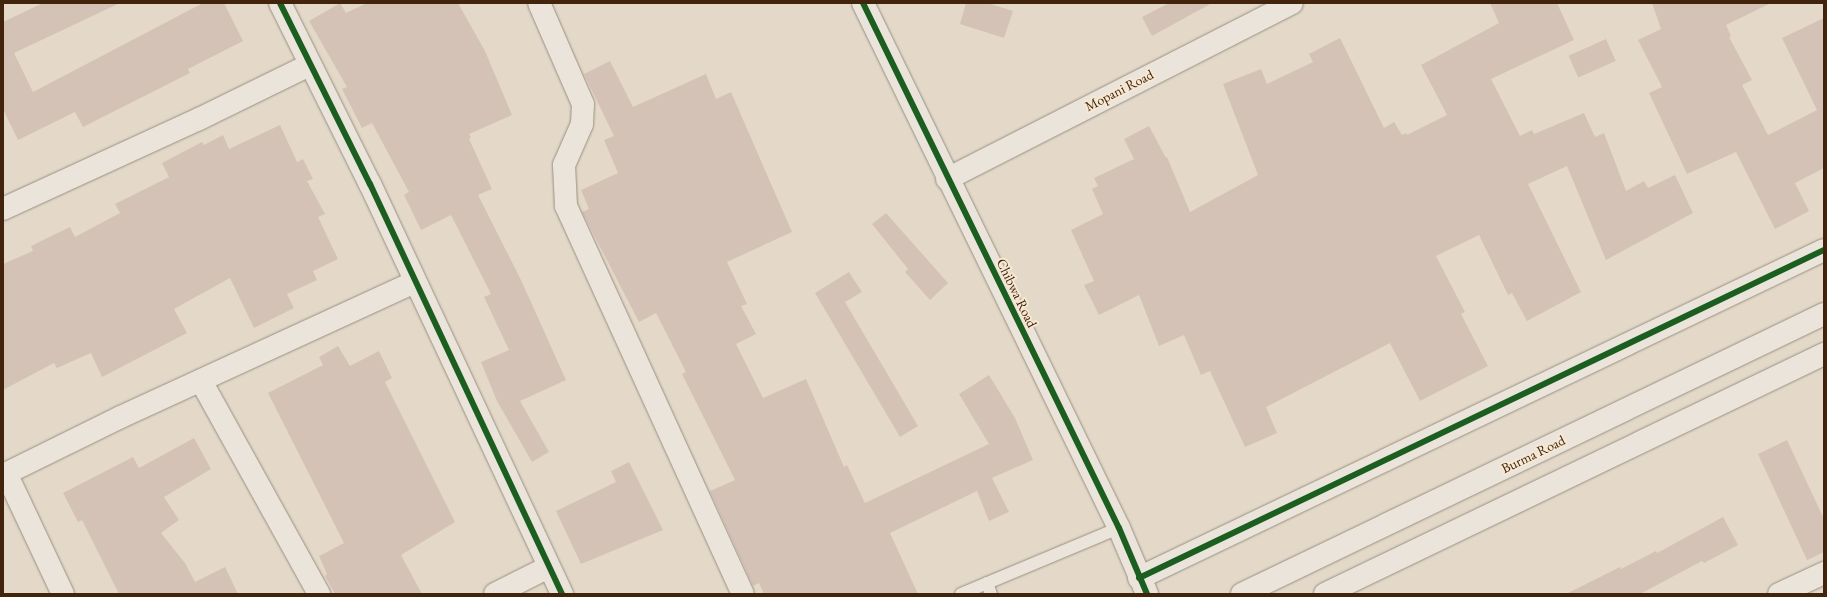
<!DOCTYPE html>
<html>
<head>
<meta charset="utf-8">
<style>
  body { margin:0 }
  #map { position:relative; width:1827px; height:597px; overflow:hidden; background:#e4d9c8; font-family:"EB Garamond",serif }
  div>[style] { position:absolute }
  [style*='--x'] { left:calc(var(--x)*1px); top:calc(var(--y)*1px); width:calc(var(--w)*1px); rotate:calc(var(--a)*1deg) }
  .building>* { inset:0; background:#d4c2b6; transform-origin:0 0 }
  .roads { filter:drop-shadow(0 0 1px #998f82) drop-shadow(0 0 1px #998f82) }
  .lane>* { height:12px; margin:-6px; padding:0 6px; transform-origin:6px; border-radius:6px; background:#eae4db }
  .street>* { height:22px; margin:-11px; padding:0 11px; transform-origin:11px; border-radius:11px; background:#eae4db }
  .secondary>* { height:22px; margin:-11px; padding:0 11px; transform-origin:11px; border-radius:11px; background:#eae4db }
  .cycleway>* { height:6px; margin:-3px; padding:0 3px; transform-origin:3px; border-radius:3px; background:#1b5e20 }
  span { translate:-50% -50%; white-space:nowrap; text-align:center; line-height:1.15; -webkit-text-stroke:4px #f6e8d3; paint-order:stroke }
  .street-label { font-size:14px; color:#42230b }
  .frame { position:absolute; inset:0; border:4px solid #42230b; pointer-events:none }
</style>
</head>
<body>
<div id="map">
  <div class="building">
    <i style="clip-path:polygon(43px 3px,120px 3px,14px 53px,33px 92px,203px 3px,224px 3px,243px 41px,188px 69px,190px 73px,83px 127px,75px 112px,18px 140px,3px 109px,3px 22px)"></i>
    <i style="clip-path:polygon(340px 3px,346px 13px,367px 3px,458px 3px,485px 51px,512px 115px,469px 134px,471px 138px,469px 139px,492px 189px,478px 195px,521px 280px,566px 380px,520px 401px,549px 452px,532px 462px,497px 401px,481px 362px,509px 350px,484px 297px,491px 294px,451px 215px,421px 230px,404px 195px,409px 192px,372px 123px,362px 128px,342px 89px,347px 87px,309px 21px)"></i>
    <i style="clip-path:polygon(966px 3px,987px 3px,1013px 11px,1004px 38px,960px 24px)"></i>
    <i style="clip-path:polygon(1169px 3px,1212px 3px,1152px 36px,1142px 17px)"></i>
    <i style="clip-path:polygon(1490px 3px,1557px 3px,1574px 40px,1491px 79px,1520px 136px,1532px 130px,1534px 134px,1584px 113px,1595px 137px,1604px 133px,1626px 191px,1644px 181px,1648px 188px,1675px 175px,1693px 213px,1606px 260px,1567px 166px,1528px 184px,1581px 292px,1527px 321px,1512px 293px,1508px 295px,1479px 235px,1436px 256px,1465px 312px,1461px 314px,1488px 366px,1420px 401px,1390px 343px,1266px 407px,1277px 433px,1245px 447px,1210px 371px,1201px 375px,1184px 335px,1159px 346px,1139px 295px,1099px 315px,1084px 285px,1094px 281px,1071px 230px,1103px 214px,1092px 189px,1098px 186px,1094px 178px,1134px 159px,1124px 139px,1149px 126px,1166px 158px,1167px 157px,1190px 212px,1258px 175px,1223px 84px,1261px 69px,1267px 84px,1313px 62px,1309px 54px,1340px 38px,1384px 128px,1394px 122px,1402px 135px,1406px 133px,1407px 135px,1447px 115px,1421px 65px,1499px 23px)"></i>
    <i style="clip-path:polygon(1652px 3px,1771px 3px,1726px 25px,1731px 36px,1729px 37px,1752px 80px,1742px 85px,1768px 135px,1817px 110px,1782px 38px,1824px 18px,1824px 168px,1795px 183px,1809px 211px,1775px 229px,1736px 152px,1687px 174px,1649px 93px,1662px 87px,1638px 40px,1661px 29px)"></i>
    <i style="left:1606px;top:39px;width:24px;height:41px;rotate:66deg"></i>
    <i style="clip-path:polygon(610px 61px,633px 107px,706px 74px,716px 99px,731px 92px,792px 232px,727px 262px,747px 304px,741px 306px,756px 334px,736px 344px,763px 398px,806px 379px,844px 467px,847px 465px,865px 503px,989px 444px,959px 394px,989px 375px,1015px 418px,1033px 460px,992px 478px,1009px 512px,989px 521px,977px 491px,890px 533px,918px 594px,764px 594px,759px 583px,753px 586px,710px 491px,735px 480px,682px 374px,686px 372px,656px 313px,639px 322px,582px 212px,589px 209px,581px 190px,618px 173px,604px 140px,614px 136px,584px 74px)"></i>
    <i style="clip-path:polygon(280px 125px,297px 162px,303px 159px,313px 179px,307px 181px,325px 214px,318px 217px,338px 259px,313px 271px,317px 280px,287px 294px,294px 308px,254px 328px,230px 278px,174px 309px,187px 333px,102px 377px,91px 353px,57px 368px,54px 363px,3px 390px,3px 264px,33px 251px,31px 246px,70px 227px,75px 237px,120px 213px,115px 204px,169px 177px,162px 163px,202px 142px,204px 145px,223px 135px,229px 149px)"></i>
    <i style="clip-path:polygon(886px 213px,948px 283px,930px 300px,905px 272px,908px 269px,872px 224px)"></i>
    <i style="clip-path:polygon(849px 272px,862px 292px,845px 302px,918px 426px,900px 437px,815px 293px)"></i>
    <i style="clip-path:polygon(338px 346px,350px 366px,379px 351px,392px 378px,385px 382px,455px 522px,401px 555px,422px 594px,335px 594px,325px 576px,327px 574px,319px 556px,344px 543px,268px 393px,323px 365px,319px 357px)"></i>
    <i style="clip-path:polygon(194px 438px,211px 469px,164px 497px,179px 520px,161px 533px,185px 563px,195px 582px,225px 567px,238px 594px,119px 594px,82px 520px,78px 522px,63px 493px,133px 457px,139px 468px)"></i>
    <i style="clip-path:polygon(1787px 440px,1824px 519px,1824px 552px,1807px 560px,1758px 454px)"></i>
    <i style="clip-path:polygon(629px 462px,663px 530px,581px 564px,556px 511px,616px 482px,611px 471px)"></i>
    <i style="clip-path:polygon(1723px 517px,1738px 545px,1704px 563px,1702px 561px,1640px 594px,1566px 594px,1620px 567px,1621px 569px,1656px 551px,1657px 553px)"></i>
  </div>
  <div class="roads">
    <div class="lane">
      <i style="--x:987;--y:583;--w:12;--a:70"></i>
      <i style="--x:961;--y:594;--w:171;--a:-22.7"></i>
    </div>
    <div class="street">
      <i style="--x:280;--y:3;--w:202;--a:63.6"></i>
      <i style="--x:370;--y:184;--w:453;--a:64.9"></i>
      <i style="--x:539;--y:3;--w:110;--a:66.5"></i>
      <i style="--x:583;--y:104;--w:20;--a:93"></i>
      <i style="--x:582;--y:124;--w:45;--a:113.7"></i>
      <i style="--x:564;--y:165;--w:41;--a:87.2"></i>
      <i style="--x:566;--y:206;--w:426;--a:65.5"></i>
      <i style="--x:863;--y:3;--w:584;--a:64.01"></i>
      <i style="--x:1119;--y:528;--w:72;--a:67"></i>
      <i style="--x:947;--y:179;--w:387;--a:-27"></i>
      <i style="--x:3;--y:209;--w:216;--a:-24.7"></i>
      <i style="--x:199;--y:119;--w:123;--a:-26.1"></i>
      <i style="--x:201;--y:381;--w:244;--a:61"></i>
      <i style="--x:6;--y:473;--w:134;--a:64.8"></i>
      <i style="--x:3;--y:475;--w:131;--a:-26.2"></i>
      <i style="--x:121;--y:417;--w:323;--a:-24.7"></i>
      <i style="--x:1139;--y:578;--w:759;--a:-25.59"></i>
      <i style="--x:495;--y:594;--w:60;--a:-26.6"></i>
      <i style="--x:1779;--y:594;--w:50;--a:-25"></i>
    </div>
    <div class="secondary">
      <i style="--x:1242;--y:594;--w:646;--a:-25.69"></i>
      <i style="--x:1325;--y:594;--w:554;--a:-25.69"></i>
    </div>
  </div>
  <div class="cycleway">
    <i style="--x:280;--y:3;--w:202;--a:63.6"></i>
    <i style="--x:370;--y:184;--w:453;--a:64.9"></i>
    <i style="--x:863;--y:3;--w:584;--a:64.01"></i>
    <i style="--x:1119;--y:528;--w:72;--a:67"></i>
    <i style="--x:1139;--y:578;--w:759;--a:-25.59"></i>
  </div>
  <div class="street-label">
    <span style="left:1119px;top:90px;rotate:-27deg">Mopani Road</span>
    <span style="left:1017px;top:293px;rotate:64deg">Chibwa Road</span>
    <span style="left:1533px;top:454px;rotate:-26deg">Burma Road</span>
  </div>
  <div class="frame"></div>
</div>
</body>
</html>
